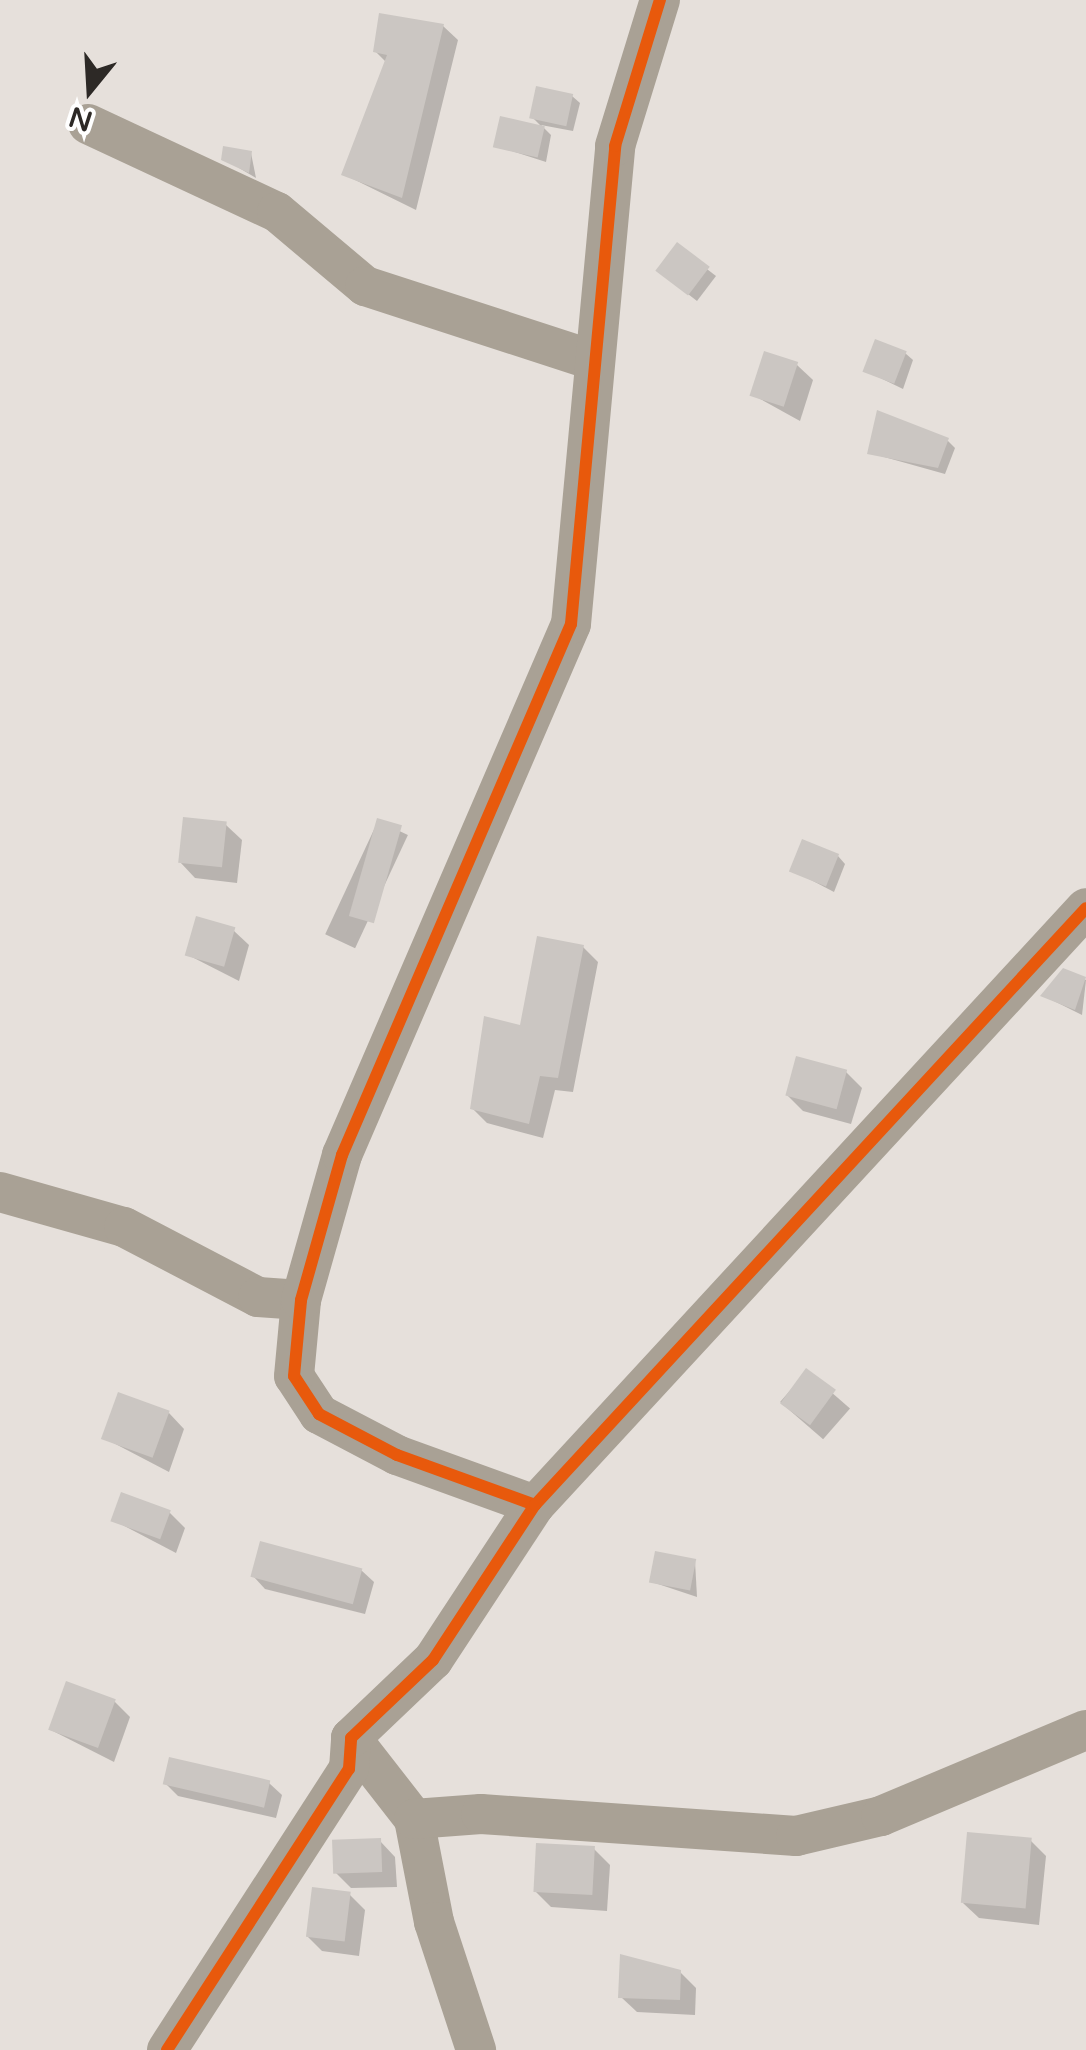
<!DOCTYPE html>
<html>
<head>
<meta charset="utf-8">
<style>
  body { margin:0 }
  #map { position:relative; width:1086px; height:2050px; overflow:hidden; background:#e6e0db; font-family:"Varela Round",sans-serif }
  div>[style] { position:absolute }
  [style*='--x'] { left:calc(var(--x)*1px); top:calc(var(--y)*1px); width:calc(var(--w)*1px); rotate:calc(var(--a)*1deg) }
  .shadow>* { inset:0; background:#0003; transform-origin:0 0 }
  .building>* { inset:0; background:#cbc6c2; transform-origin:0 0 }
  .minor>* { height:40px; margin:-20px; padding:0 20px; transform-origin:20px; border-radius:20px; background:#a9a195 }
  .cycleway>* { height:12px; margin:-6px; padding:0 6px; transform-origin:6px; border-radius:6px; background:#e8590c }
  span { translate:-50% -50%; white-space:nowrap; text-align:center; line-height:1.15; -webkit-text-stroke:9px #fff; paint-order:stroke }
  .north { position:absolute; left:40px; top:40px; width:100px; height:100px; -webkit-text-stroke:8px #fff; paint-order:stroke; rotate:198deg; font-size:28px; font-weight:700; line-height:40px; text-align:center; color:#2d2926 }
  .north::after { content:''; display:block; margin:auto; width:35px; height:45px; background:#2d2926; clip-path:polygon(50% 0,100% 100%,50% 72%,0 100%) }
</style>
</head>
<body>
<div id="map">
  <div class="shadow">
    <i style="clip-path:polygon(443px 26px,458px 40px,416px 210px,343px 174px,387px 63px,375px 51px)"></i>
    <i style="clip-path:polygon(572px 96px,580px 103px,573px 131px,541px 125px,551px 135px,546px 162px,496px 146px,543px 128px,532px 117px)"></i>
    <i style="clip-path:polygon(251px 153px,256px 178px,224px 159px)"></i>
    <i style="clip-path:polygon(677px 246px,716px 276px,697px 301px,666px 277px)"></i>
    <i style="clip-path:polygon(905px 353px,913px 360px,903px 389px,866px 371px)"></i>
    <i style="clip-path:polygon(797px 365px,813px 380px,800px 421px,753px 395px)"></i>
    <i style="clip-path:polygon(948px 441px,955px 448px,945px 474px,870px 453px)"></i>
    <i style="left:378px;top:821px;width:33px;height:125px;rotate:25deg"></i>
    <i style="clip-path:polygon(226px 825px,242px 840px,237px 883px,195px 878px,180px 862px)"></i>
    <i style="clip-path:polygon(838px 856px,845px 864px,834px 892px,792px 870px)"></i>
    <i style="clip-path:polygon(233px 930px,249px 945px,239px 981px,188px 955px)"></i>
    <i style="clip-path:polygon(583px 947px,598px 962px,573px 1092px,555px 1090px,543px 1138px,487px 1123px,472px 1108px)"></i>
    <i style="clip-path:polygon(1064px 971px,1086px 980px,1082px 1015px,1044px 996px)"></i>
    <i style="clip-path:polygon(846px 1072px,862px 1088px,851px 1124px,803px 1111px,787px 1095px)"></i>
    <i style="left:807px;top:1371px;width:57px;height:41px;rotate:41deg"></i>
    <i style="clip-path:polygon(169px 1413px,184px 1429px,169px 1472px,104px 1438px)"></i>
    <i style="clip-path:polygon(169px 1512px,185px 1528px,176px 1553px,113px 1520px)"></i>
    <i style="clip-path:polygon(695px 1561px,697px 1597px,652px 1582px)"></i>
    <i style="clip-path:polygon(361px 1570px,374px 1582px,365px 1614px,265px 1589px,253px 1576px)"></i>
    <i style="clip-path:polygon(114px 1701px,130px 1717px,114px 1762px,51px 1730px)"></i>
    <i style="clip-path:polygon(269px 1783px,282px 1795px,276px 1818px,178px 1796px,166px 1784px)"></i>
    <i style="clip-path:polygon(380px 1841px,395px 1857px,397px 1887px,351px 1888px,335px 1872px)"></i>
    <i style="clip-path:polygon(1031px 1841px,1046px 1856px,1039px 1925px,979px 1918px,963px 1903px)"></i>
    <i style="clip-path:polygon(594px 1849px,610px 1865px,607px 1911px,551px 1907px,535px 1891px)"></i>
    <i style="clip-path:polygon(350px 1895px,365px 1910px,359px 1956px,322px 1951px,307px 1936px)"></i>
    <i style="clip-path:polygon(680px 1972px,696px 1988px,695px 2015px,637px 2012px,621px 1997px)"></i>
  </div>
  <div class="building">
    <i style="clip-path:polygon(379px 13px,444px 24px,402px 198px,341px 175px,387px 55px,373px 52px)"></i>
    <i style="left:536px;top:86px;width:38px;height:33px;rotate:12deg"></i>
    <i style="left:500px;top:116px;width:46px;height:32px;rotate:13deg"></i>
    <i style="clip-path:polygon(223px 146px,252px 151px,249px 173px,221px 160px)"></i>
    <i style="left:677px;top:242px;width:41px;height:36px;rotate:37deg"></i>
    <i style="left:875px;top:339px;width:34px;height:35px;rotate:21deg"></i>
    <i style="left:764px;top:351px;width:36px;height:47px;rotate:18deg"></i>
    <i style="clip-path:polygon(877px 410px,949px 438px,938px 468px,867px 454px)"></i>
    <i style="left:183px;top:817px;width:44px;height:46px;rotate:6deg"></i>
    <i style="left:377px;top:818px;width:26px;height:102px;rotate:16deg"></i>
    <i style="left:802px;top:839px;width:40px;height:35px;rotate:22deg"></i>
    <i style="left:196px;top:916px;width:41px;height:41px;rotate:16deg"></i>
    <i style="clip-path:polygon(537px 936px,584px 945px,558px 1078px,540px 1076px,529px 1124px,470px 1109px,484px 1016px,520px 1025px)"></i>
    <i style="clip-path:polygon(1063px 968px,1086px 977px,1075px 1010px,1040px 996px)"></i>
    <i style="left:796px;top:1056px;width:53px;height:41px;rotate:15deg"></i>
    <i style="left:806px;top:1368px;width:37px;height:44px;rotate:36deg"></i>
    <i style="left:118px;top:1392px;width:55px;height:50px;rotate:20deg"></i>
    <i style="left:121px;top:1492px;width:53px;height:31px;rotate:20deg"></i>
    <i style="left:260px;top:1541px;width:106px;height:37px;rotate:15deg"></i>
    <i style="left:655px;top:1551px;width:42px;height:32px;rotate:11deg"></i>
    <i style="left:66px;top:1681px;width:53px;height:52px;rotate:20deg"></i>
    <i style="left:169px;top:1757px;width:104px;height:28px;rotate:13deg"></i>
    <i style="left:967px;top:1832px;width:65px;height:71px;rotate:5deg"></i>
    <i style="left:381px;top:1838px;width:34px;height:49px;rotate:88deg"></i>
    <i style="left:536px;top:1843px;width:59px;height:49px;rotate:3deg"></i>
    <i style="left:312px;top:1887px;width:39px;height:50px;rotate:7deg"></i>
    <i style="clip-path:polygon(620px 1954px,681px 1970px,680px 2000px,618px 1998px)"></i>
  </div>
  <div class="minor">
    <i style="--x:88;--y:124;--w:208;--a:25"></i>
    <i style="--x:277;--y:212;--w:115;--a:40.1"></i>
    <i style="--x:365;--y:286;--w:240;--a:18"></i>
    <i style="--x:0;--y:1192;--w:129;--a:15.8"></i>
    <i style="--x:124;--y:1227;--w:151;--a:27.6"></i>
    <i style="--x:258;--y:1297;--w:43;--a:4"></i>
    <i style="--x:535;--y:1505;--w:147;--a:-160.1"></i>
    <i style="--x:397;--y:1455;--w:88;--a:-152.3"></i>
    <i style="--x:319;--y:1414;--w:45;--a:-123.3"></i>
    <i style="--x:294;--y:1376;--w:76;--a:-84.7"></i>
    <i style="--x:301;--y:1300;--w:151;--a:-74.2"></i>
    <i style="--x:342;--y:1155;--w:578;--a:-66.67"></i>
    <i style="--x:571;--y:624;--w:480;--a:-84.7"></i>
    <i style="--x:615;--y:146;--w:153;--a:-72.9"></i>
    <i style="--x:351;--y:1738;--w:103;--a:52.1"></i>
    <i style="--x:414;--y:1819;--w:105;--a:79"></i>
    <i style="--x:434;--y:1922;--w:135;--a:71.8"></i>
    <i style="--x:414;--y:1819;--w:67;--a:-4.3"></i>
    <i style="--x:481;--y:1814;--w:316;--a:4"></i>
    <i style="--x:796;--y:1836;--w:87;--a:-13.2"></i>
    <i style="--x:881;--y:1816;--w:222;--a:-22.8"></i>
    <i style="--x:167;--y:2050;--w:335;--a:-57.1"></i>
    <i style="--x:349;--y:1769;--w:31;--a:-86"></i>
    <i style="--x:351;--y:1738;--w:113;--a:-43.6"></i>
    <i style="--x:433;--y:1660;--w:186;--a:-56.7"></i>
    <i style="--x:535;--y:1505;--w:812;--a:-47.29"></i>
  </div>
  <div class="cycleway">
    <i style="--x:535;--y:1505;--w:147;--a:-160.1"></i>
    <i style="--x:397;--y:1455;--w:88;--a:-152.3"></i>
    <i style="--x:319;--y:1414;--w:45;--a:-123.3"></i>
    <i style="--x:294;--y:1376;--w:76;--a:-84.7"></i>
    <i style="--x:301;--y:1300;--w:151;--a:-74.2"></i>
    <i style="--x:342;--y:1155;--w:578;--a:-66.67"></i>
    <i style="--x:571;--y:624;--w:480;--a:-84.7"></i>
    <i style="--x:615;--y:146;--w:153;--a:-72.9"></i>
    <i style="--x:167;--y:2050;--w:335;--a:-57.1"></i>
    <i style="--x:349;--y:1769;--w:31;--a:-86"></i>
    <i style="--x:351;--y:1738;--w:113;--a:-43.6"></i>
    <i style="--x:433;--y:1660;--w:186;--a:-56.7"></i>
    <i style="--x:535;--y:1505;--w:812;--a:-47.29"></i>
  </div>
  <div class="north">N</div>
</div>
</body>
</html>
